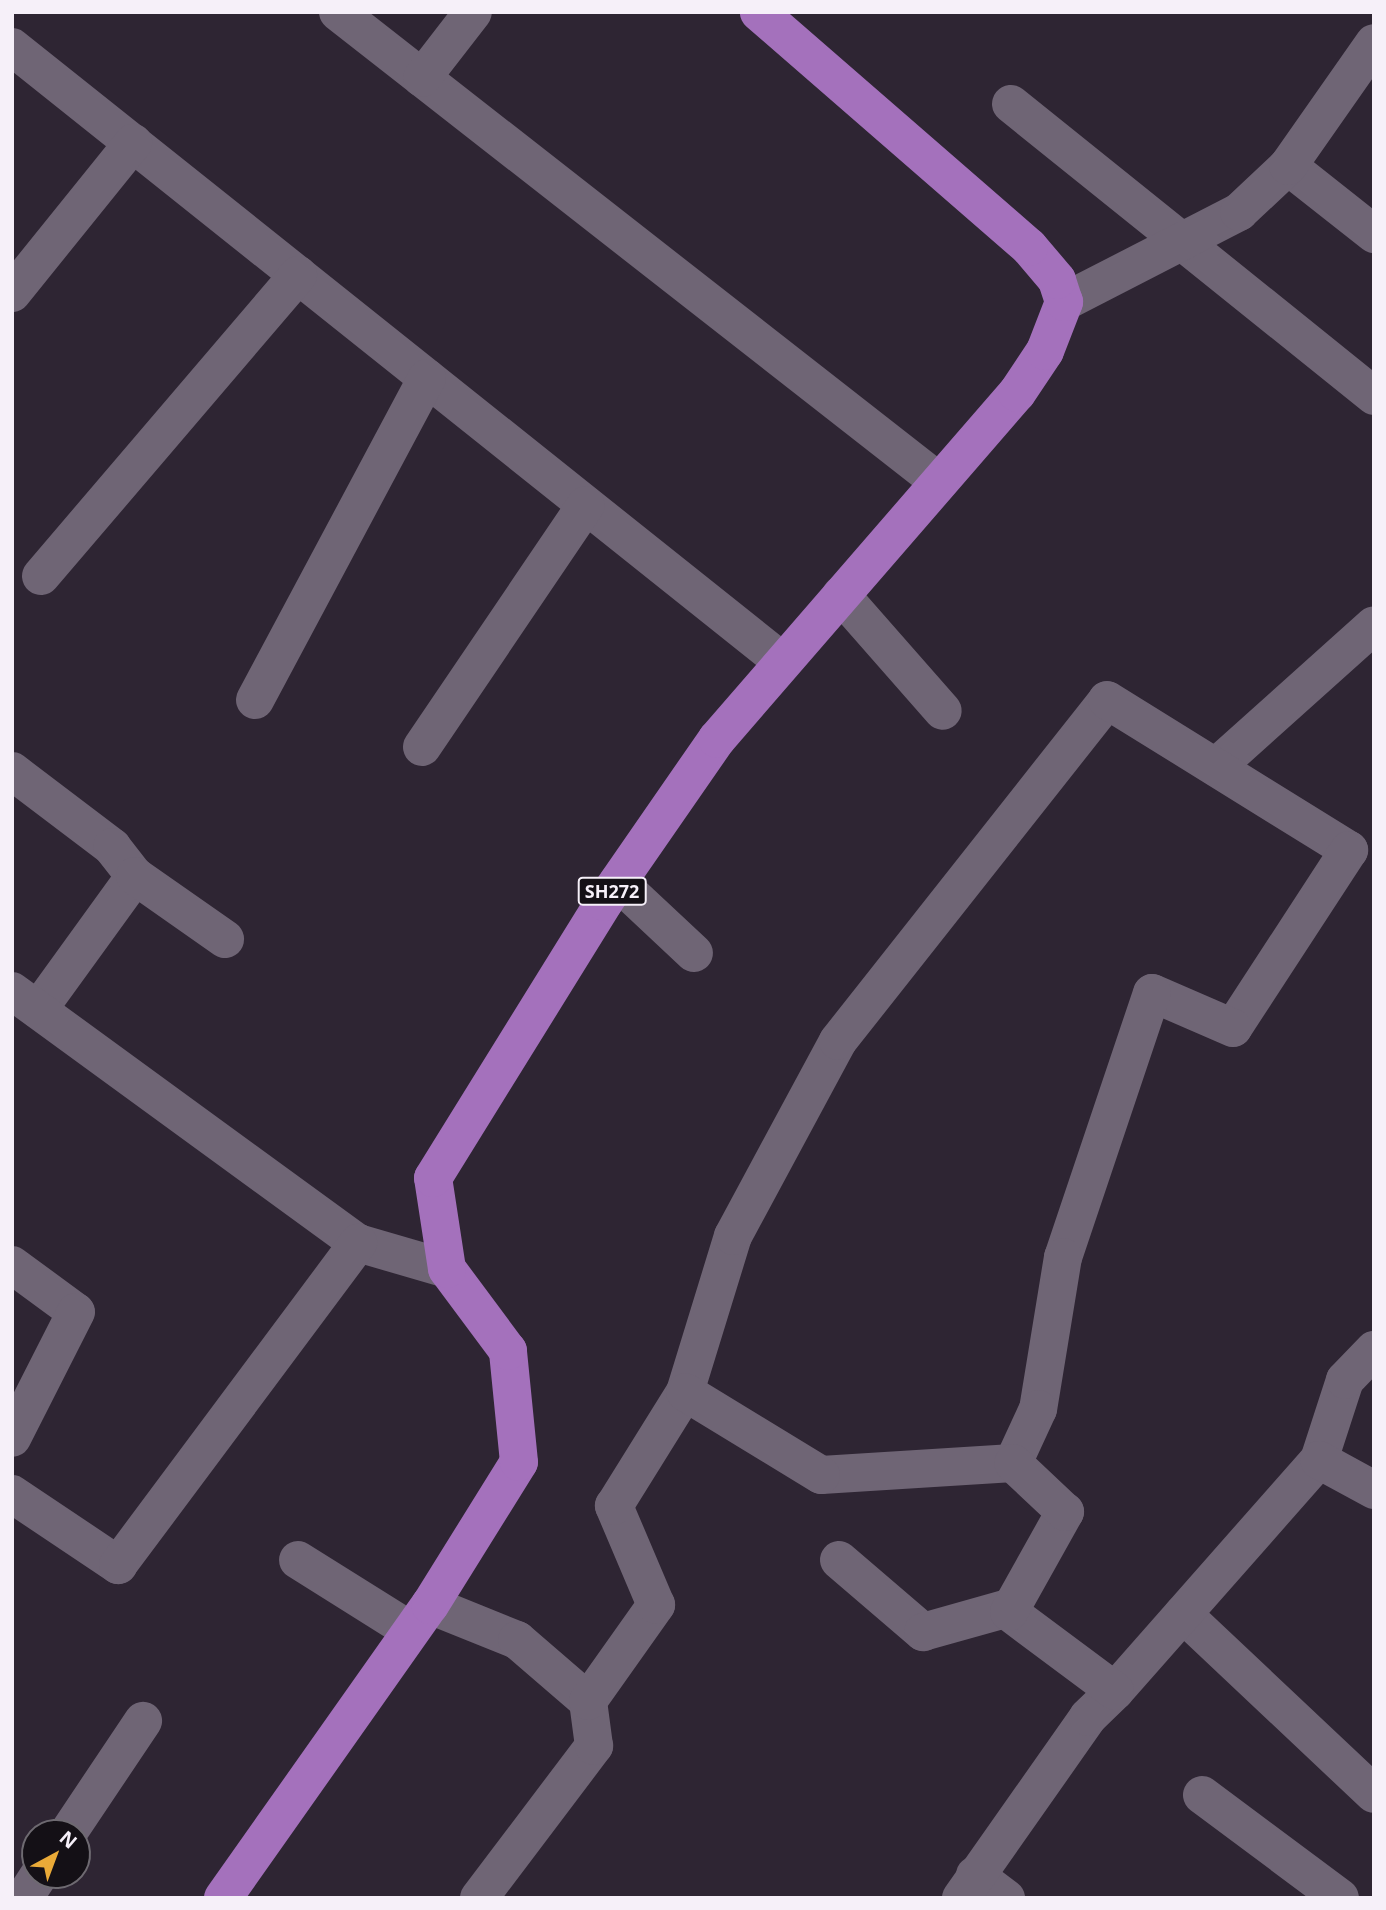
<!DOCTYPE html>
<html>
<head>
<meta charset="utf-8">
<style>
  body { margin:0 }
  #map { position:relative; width:1386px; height:1910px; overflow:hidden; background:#2e2533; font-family:"Open Sans",sans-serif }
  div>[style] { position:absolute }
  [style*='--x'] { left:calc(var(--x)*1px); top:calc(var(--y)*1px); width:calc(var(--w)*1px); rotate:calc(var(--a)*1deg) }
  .minor>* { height:38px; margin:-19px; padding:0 19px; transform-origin:19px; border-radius:19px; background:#6f6575 }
  .major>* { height:38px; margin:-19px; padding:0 19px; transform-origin:19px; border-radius:19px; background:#a471bc }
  span { translate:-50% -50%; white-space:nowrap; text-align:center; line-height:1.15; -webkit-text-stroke:5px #141016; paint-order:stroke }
  .shield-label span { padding:2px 5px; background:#141016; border:2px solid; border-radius:5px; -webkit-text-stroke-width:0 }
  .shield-label { font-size:18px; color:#f6f0f9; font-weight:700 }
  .frame { position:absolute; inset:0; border:14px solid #f6f0f9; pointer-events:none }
  .north { position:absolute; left:21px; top:1819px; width:70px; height:70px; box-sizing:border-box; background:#141016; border:2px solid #6e6a71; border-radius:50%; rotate:41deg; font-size:19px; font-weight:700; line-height:28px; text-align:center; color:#f6f0f9 }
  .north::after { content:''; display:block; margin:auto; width:24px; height:32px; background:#eaaa38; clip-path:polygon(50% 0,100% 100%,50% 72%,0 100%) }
</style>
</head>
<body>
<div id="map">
  <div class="minor">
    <i style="--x:338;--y:12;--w:763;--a:38.03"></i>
    <i style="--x:12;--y:47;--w:986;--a:38.58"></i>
    <i style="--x:422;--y:78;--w:83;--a:-52.3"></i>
    <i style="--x:1011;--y:104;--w:466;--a:38.8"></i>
    <i style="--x:1288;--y:166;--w:110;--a:38.3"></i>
    <i style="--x:12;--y:293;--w:193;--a:-51.1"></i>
    <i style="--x:1064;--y:302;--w:197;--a:-27.2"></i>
    <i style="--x:1239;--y:212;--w:67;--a:-43.2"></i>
    <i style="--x:1288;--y:166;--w:150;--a:-55"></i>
    <i style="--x:41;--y:576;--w:396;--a:-49.5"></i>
    <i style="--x:841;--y:595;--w:154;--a:48.7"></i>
    <i style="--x:255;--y:700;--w:365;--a:-61.9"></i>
    <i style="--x:422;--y:747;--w:292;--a:-55.9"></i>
    <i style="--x:1216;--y:767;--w:212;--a:-41.9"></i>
    <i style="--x:12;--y:771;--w:126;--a:37.2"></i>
    <i style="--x:112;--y:847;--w:37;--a:52"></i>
    <i style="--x:135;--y:876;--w:165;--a:125.9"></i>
    <i style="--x:135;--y:876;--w:110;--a:35"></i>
    <i style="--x:618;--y:882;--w:104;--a:43.1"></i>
    <i style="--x:12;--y:991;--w:428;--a:36.1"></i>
    <i style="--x:358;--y:1243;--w:93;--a:16.3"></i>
    <i style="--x:12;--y:1265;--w:79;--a:36.3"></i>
    <i style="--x:76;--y:1312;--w:141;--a:116.9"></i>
    <i style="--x:1319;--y:1460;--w:84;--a:-72"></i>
    <i style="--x:1345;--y:1380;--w:42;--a:-46"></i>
    <i style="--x:12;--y:1494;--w:128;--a:33.8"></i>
    <i style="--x:118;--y:1565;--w:402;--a:-53.3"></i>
    <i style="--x:298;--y:1560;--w:133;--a:32.1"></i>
    <i style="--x:839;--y:1560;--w:111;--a:40.6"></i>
    <i style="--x:923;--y:1632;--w:92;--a:-15.7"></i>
    <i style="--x:430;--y:1605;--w:94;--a:21.9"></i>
    <i style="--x:517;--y:1640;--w:94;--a:40.7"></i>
    <i style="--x:1183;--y:1614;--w:262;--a:43.3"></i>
    <i style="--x:1115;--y:1691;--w:308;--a:-48.6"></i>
    <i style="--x:1319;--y:1460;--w:63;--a:28.6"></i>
    <i style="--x:1202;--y:1795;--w:172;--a:36.7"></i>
    <i style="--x:68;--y:1833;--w:135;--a:-56.2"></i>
    <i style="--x:975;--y:1875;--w:39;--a:37"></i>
    <i style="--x:24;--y:1898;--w:27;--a:-57"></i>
    <i style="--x:479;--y:1898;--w:191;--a:-52.9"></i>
    <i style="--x:594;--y:1746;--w:45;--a:-97.6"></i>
    <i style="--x:588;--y:1701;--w:118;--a:-54.7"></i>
    <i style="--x:656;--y:1605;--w:108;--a:-113"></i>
    <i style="--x:614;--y:1506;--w:134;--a:-58.1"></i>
    <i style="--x:685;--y:1392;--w:163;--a:-72.9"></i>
    <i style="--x:733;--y:1236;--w:221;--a:-61.7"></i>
    <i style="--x:838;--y:1041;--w:434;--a:-51.7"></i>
    <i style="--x:1107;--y:700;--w:285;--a:31.8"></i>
    <i style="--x:1349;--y:850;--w:212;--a:123.1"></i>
    <i style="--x:1233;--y:1028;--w:88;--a:-156.6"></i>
    <i style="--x:1152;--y:993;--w:279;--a:108.6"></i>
    <i style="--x:1063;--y:1257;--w:154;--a:99.3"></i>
    <i style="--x:1038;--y:1409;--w:60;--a:114.8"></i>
    <i style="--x:1013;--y:1463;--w:192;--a:176.4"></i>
    <i style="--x:821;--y:1475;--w:159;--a:-148.6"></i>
    <i style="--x:961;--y:1898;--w:221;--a:-54.9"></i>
    <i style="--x:1088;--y:1717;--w:37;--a:-44"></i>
    <i style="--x:1115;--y:1691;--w:132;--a:-143.3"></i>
    <i style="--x:1009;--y:1612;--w:115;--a:-60.8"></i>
    <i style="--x:1065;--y:1512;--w:71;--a:-136.7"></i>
  </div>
  <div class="major">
    <i style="--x:223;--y:1898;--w:359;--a:-54.8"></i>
    <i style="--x:430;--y:1605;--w:168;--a:-58.1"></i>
    <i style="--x:519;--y:1462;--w:112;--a:-95.7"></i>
    <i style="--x:508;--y:1351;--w:102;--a:-126.6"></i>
    <i style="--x:447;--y:1269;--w:92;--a:-98.7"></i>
    <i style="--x:433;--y:1178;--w:325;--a:-58.2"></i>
    <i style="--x:604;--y:902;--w:198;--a:-55.3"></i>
    <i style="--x:717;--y:739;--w:458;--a:-49.1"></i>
    <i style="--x:1017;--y:393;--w:50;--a:-56.3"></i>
    <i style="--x:1045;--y:351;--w:53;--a:-68.8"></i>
    <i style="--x:1064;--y:302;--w:23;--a:-108"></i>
    <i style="--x:1057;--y:280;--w:43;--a:-130.3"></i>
    <i style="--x:1029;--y:247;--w:358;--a:-139"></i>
  </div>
  <div class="shield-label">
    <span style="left:612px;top:891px">SH272</span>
  </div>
  <div class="frame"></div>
  <div class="north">N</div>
</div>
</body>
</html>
